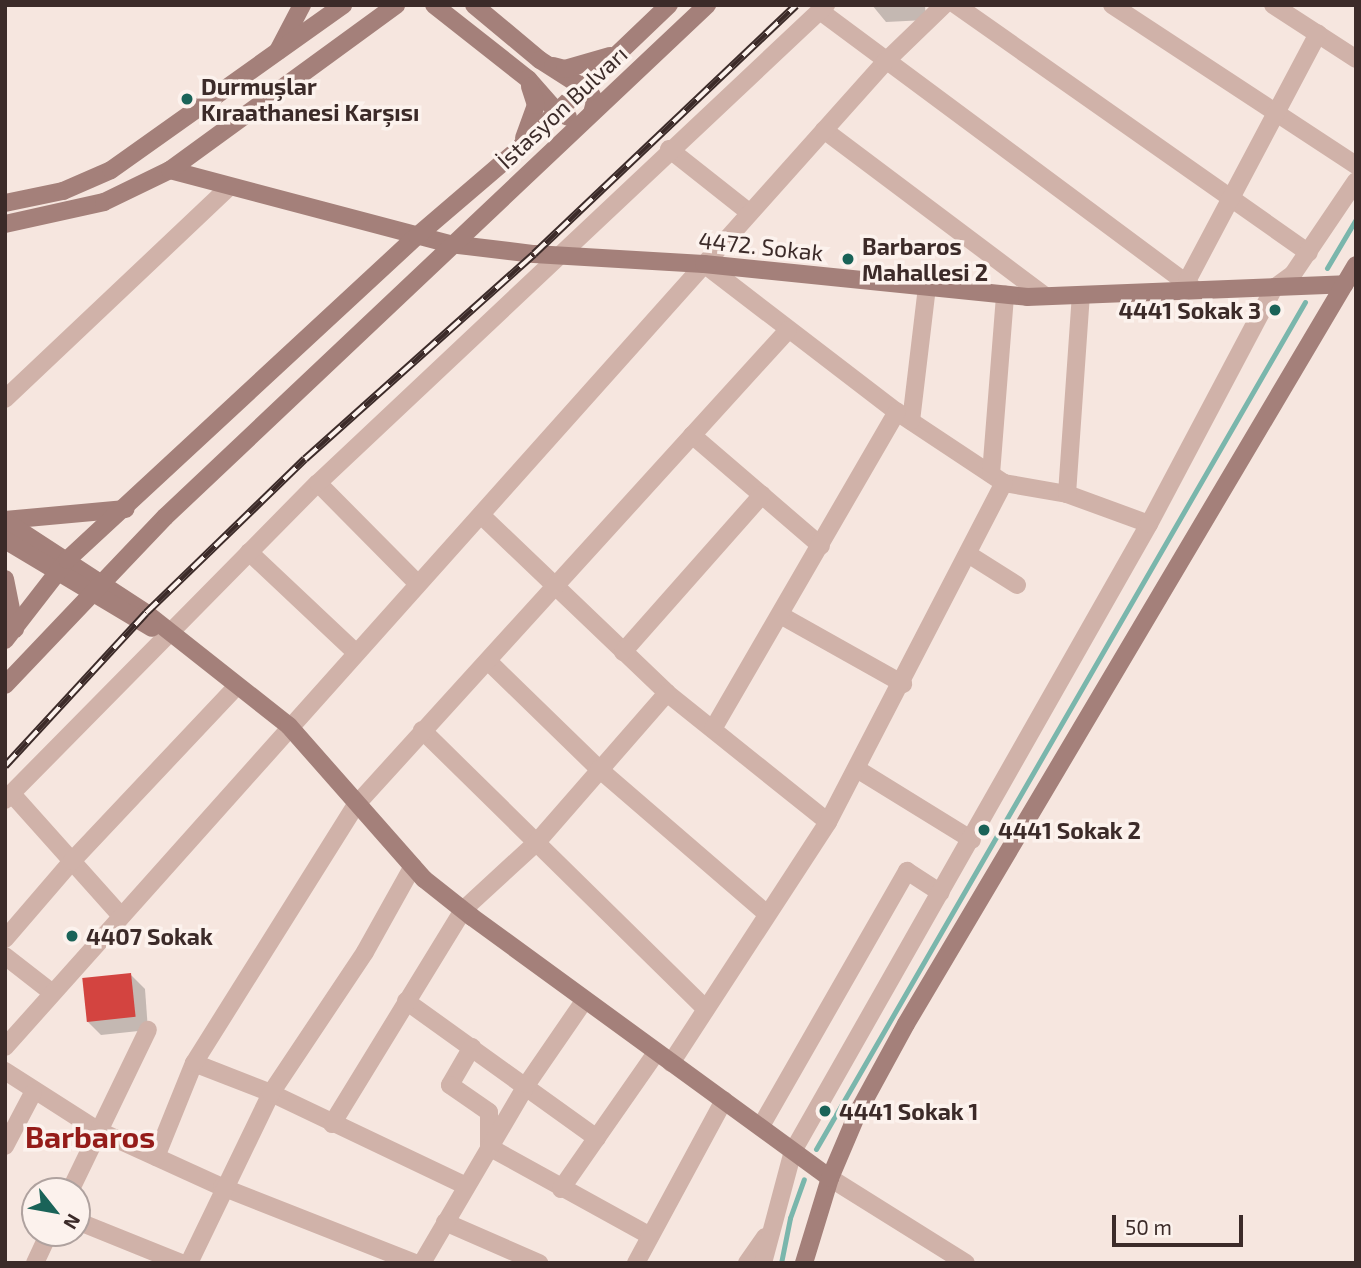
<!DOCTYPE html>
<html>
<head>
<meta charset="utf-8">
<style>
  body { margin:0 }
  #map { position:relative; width:1361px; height:1268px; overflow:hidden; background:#f6e6df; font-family:"Exo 2",sans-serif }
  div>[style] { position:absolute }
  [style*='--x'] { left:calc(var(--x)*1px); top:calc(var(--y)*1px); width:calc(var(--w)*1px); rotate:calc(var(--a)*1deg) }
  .shadow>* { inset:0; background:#0003 }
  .stream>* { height:5px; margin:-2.5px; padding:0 2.5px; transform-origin:2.5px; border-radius:2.5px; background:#7ab6ac }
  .building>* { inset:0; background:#d34440; transform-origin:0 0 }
  .street>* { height:18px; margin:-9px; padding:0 9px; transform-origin:9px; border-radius:9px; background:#d0b2a9 }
  .secondary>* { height:18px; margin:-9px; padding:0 9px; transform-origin:9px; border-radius:9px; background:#a4807a }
  .rail>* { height:8px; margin-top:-4px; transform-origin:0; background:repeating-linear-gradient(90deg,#fcf2ed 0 16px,#3c2b29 0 32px); box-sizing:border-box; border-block:2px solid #3c2b29 }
  .dots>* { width:19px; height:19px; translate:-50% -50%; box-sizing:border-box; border:4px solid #fcf2ed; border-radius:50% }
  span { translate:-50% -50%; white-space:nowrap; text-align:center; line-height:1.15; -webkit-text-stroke:7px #fcf2ed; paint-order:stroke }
  .poi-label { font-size:23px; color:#3c2b29; font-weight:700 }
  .left { translate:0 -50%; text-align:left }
  .right { translate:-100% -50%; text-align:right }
  .street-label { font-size:23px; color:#3c2b29 }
  .district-label { font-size:30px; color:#951c19; font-weight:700 }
  .frame { position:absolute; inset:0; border:7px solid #3c2b29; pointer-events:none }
  .north { position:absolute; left:21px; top:1177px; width:70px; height:70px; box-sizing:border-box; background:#fcf2ed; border:2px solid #afa29f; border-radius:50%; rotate:121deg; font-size:19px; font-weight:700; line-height:28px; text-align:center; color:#3c2b29 }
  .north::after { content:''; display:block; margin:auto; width:24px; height:32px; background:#1a6358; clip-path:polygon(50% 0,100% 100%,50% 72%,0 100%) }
  .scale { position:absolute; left:1112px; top:1215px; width:131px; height:32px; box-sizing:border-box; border:4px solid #3c2b29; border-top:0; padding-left:9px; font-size:21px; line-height:24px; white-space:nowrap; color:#3c2b29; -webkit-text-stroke:5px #fcf2ed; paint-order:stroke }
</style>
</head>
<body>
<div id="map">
  <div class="shadow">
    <i style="clip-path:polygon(872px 5px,925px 5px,926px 20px,886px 22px)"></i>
    <i style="clip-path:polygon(131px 975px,145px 989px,148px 1030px,101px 1035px,87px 1021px)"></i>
  </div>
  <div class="stream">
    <i style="--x:1327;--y:268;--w:57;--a:-59.4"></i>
    <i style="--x:816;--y:1149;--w:978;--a:-60"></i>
    <i style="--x:781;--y:1263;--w:46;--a:-78.7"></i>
    <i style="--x:790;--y:1218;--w:41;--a:-70.3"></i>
  </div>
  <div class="building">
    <i style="left:131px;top:973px;width:44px;height:49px;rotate:84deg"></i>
  </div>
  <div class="street">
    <i style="--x:956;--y:5;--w:431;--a:35.1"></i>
    <i style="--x:1112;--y:5;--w:292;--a:33.3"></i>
    <i style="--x:1273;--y:5;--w:99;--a:33"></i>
    <i style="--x:820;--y:11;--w:468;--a:36.6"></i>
    <i style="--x:824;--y:130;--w:276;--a:36.9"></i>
    <i style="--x:669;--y:149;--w:103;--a:38.3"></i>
    <i style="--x:704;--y:264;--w:243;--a:37.5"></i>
    <i style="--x:897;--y:412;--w:128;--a:33.6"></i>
    <i style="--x:1004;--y:483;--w:64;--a:9.9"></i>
    <i style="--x:1067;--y:494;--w:87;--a:20.1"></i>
    <i style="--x:1187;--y:281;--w:280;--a:-62.1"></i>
    <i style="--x:5;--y:399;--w:307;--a:-43.4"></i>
    <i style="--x:911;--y:421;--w:135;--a:-83.2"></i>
    <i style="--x:692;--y:435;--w:170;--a:40.7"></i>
    <i style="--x:991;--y:474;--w:180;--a:-85.5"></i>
    <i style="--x:318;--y:483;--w:142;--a:45.3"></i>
    <i style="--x:1067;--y:494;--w:199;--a:-86"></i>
    <i style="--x:481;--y:515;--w:257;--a:43.7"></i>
    <i style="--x:667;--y:693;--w:206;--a:38.7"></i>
    <i style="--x:249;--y:552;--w:147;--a:43.3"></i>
    <i style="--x:968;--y:554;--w:58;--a:32.3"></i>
    <i style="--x:782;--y:616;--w:139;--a:29.3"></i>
    <i style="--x:623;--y:652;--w:210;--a:-48.5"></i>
    <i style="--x:490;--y:663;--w:152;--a:44.2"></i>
    <i style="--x:599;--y:769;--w:222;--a:40.8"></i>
    <i style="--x:713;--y:729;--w:367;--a:-59.9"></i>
    <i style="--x:422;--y:730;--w:398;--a:44.5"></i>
    <i style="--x:857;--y:769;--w:135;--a:31.7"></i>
    <i style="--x:12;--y:794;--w:164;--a:48.2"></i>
    <i style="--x:5;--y:800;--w:445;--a:-45.4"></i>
    <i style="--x:318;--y:483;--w:698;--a:-43.26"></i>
    <i style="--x:5;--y:939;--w:103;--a:-49.3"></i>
    <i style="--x:72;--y:861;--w:239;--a:-46.7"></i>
    <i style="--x:5;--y:956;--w:58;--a:38"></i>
    <i style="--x:406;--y:1001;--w:235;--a:35.7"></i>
    <i style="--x:5;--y:1047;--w:1321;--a:-48.22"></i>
    <i style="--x:885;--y:62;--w:82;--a:-44"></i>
    <i style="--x:472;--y:1047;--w:44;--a:120.1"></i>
    <i style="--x:450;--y:1085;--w:47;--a:34.7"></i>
    <i style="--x:489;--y:1112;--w:35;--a:90"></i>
    <i style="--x:489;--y:1147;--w:184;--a:28.9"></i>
    <i style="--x:194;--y:1063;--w:83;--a:21.3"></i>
    <i style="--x:271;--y:1093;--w:216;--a:25.5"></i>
    <i style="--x:671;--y:1063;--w:288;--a:-56.9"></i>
    <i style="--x:828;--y:822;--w:382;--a:-62.6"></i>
    <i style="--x:5;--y:1071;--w:112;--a:32.6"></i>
    <i style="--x:99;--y:1131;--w:135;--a:24.5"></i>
    <i style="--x:222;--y:1187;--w:207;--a:21.5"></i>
    <i style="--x:332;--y:1124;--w:251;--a:-58.5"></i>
    <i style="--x:463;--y:910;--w:100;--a:-42.6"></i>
    <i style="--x:537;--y:842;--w:198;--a:-48.9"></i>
    <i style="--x:761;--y:1126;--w:294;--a:-60.2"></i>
    <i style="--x:907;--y:871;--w:40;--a:32.9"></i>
    <i style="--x:5;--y:1146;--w:60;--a:-62.2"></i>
    <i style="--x:156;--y:1157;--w:101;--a:-68"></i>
    <i style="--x:194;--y:1063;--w:305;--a:-57.9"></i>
    <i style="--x:356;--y:805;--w:642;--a:-47.71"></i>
    <i style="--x:830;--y:1178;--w:160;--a:32"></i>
    <i style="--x:561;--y:1189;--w:166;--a:-55.1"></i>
    <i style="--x:70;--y:1191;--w:179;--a:-64.2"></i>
    <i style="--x:77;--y:1221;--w:112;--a:22"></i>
    <i style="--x:445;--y:1222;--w:103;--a:23.6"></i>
    <i style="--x:35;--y:1263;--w:33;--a:-65"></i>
    <i style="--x:189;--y:1263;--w:189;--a:-64.2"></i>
    <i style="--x:271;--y:1093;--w:169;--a:-56.3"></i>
    <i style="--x:365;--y:952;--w:98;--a:-60.8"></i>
    <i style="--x:422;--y:1263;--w:208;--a:-59.6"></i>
    <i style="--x:527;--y:1084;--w:101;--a:-55.5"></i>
    <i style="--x:636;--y:1263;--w:185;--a:-61.6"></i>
    <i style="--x:747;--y:1263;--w:32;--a:-55"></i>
    <i style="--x:763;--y:1263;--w:116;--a:-75"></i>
    <i style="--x:793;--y:1151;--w:721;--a:-60.41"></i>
    <i style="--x:1149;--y:524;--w:267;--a:-62.1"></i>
    <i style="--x:1274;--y:288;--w:24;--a:-36"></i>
    <i style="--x:1293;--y:274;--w:112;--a:-55.9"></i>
  </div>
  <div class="secondary">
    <i style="--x:434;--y:5;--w:120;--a:38.2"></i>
    <i style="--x:528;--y:79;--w:44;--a:48.7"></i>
    <i style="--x:557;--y:112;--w:12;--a:24"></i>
    <i style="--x:474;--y:5;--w:86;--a:39.8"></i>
    <i style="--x:540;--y:60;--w:59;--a:32.6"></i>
    <i style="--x:590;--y:92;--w:11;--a:63"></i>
    <i style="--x:595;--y:102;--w:11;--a:105"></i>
    <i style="--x:278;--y:51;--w:52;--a:-62.4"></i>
    <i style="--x:553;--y:66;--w:12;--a:14"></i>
    <i style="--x:565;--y:69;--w:47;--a:-16.1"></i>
    <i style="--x:524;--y:138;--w:35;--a:-70"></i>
    <i style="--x:536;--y:105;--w:20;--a:-108"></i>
    <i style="--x:170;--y:170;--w:290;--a:14.8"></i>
    <i style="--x:450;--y:244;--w:85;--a:6.8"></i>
    <i style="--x:534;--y:254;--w:170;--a:3.4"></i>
    <i style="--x:704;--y:264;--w:325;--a:5.8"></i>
    <i style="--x:1027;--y:297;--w:318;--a:-2.3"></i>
    <i style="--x:5;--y:203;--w:59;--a:-11.7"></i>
    <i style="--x:63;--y:191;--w:52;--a:-23.6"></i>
    <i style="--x:111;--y:170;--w:285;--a:-35.4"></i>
    <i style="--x:5;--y:224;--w:101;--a:-12.5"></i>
    <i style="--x:104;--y:202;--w:73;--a:-25.9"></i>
    <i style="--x:170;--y:170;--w:280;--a:-36.1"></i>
    <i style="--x:5;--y:520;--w:121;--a:-5.2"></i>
    <i style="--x:5;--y:521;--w:168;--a:33.1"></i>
    <i style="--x:146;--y:613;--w:182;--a:38.3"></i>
    <i style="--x:289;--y:726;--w:204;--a:48.6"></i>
    <i style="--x:424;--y:879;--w:61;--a:38.4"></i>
    <i style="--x:472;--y:917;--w:443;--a:36.1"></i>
    <i style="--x:5;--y:540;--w:171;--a:30.9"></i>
    <i style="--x:5;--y:579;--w:51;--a:78.7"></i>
    <i style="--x:5;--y:640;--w:101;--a:-52.2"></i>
    <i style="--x:67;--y:560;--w:477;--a:-42.8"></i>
    <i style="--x:417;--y:236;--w:129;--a:-40.6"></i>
    <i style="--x:515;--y:152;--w:213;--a:-43.7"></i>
    <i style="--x:5;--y:685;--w:232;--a:-46.4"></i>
    <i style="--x:165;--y:517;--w:746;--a:-43.37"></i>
    <i style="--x:804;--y:1263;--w:89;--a:-73"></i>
    <i style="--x:830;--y:1178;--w:72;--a:-67"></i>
    <i style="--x:858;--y:1112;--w:100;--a:-61.4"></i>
    <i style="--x:906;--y:1024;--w:882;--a:-59.34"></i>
  </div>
  <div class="rail">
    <i style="--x:5;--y:766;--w:208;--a:-47.3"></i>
    <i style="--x:146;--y:613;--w:221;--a:-44.1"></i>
    <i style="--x:305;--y:459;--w:307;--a:-41.8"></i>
    <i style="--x:534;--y:254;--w:361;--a:-43.5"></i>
  </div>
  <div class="dots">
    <i style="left:187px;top:99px;background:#1a6358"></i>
    <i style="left:848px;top:259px;background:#1a6358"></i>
    <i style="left:1275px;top:310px;background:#1a6358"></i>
    <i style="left:984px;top:830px;background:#1a6358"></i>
    <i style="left:72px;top:936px;background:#1a6358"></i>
    <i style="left:825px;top:1111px;background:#1a6358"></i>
  </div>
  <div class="poi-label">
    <span class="left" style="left:201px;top:99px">Durmuşlar<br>Kıraathanesi Karşısı</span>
    <span class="left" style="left:862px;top:259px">Barbaros<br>Mahallesi 2</span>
    <span class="right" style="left:1261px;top:310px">4441 Sokak 3</span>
    <span class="left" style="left:998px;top:830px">4441 Sokak 2</span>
    <span class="left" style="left:86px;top:936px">4407 Sokak</span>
    <span class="left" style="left:839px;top:1111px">4441 Sokak 1</span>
  </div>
  <div class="street-label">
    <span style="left:562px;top:107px;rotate:-43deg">İstasyon Bulvarı</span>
    <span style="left:761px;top:246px;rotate:6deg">4472. Sokak</span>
  </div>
  <div class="district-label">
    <span style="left:90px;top:1136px">Barbaros</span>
  </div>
  <div class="frame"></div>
  <div class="north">N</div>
  <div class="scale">50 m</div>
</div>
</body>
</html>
